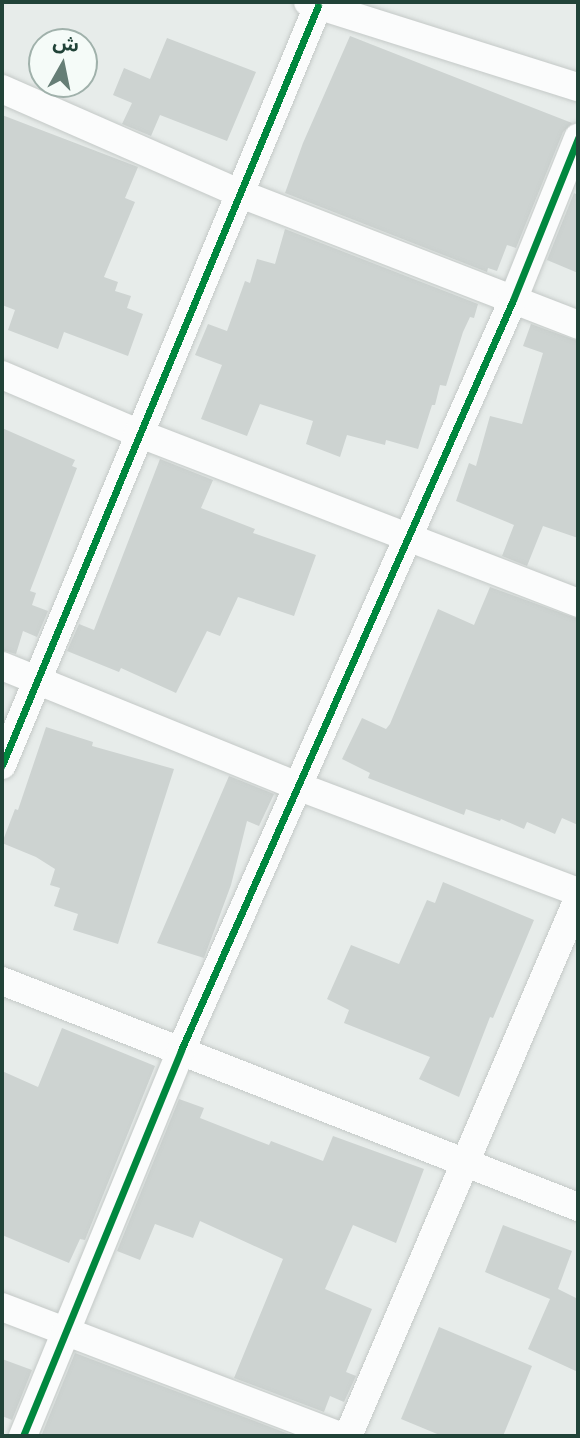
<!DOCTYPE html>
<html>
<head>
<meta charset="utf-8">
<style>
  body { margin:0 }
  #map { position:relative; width:580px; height:1438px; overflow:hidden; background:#e7ecea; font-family:Figtree,"Noto Sans Arabic",sans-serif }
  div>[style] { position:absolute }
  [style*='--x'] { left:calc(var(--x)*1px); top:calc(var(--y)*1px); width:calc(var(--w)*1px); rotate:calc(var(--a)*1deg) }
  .building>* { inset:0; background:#cdd3d1 }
  .roads { filter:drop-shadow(0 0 2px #c4c9c7) drop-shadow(0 0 2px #c4c9c7) }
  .street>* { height:28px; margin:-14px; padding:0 14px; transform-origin:14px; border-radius:14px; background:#fbfcfc }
  .cycleway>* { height:7px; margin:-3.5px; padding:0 3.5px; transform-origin:3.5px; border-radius:3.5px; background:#00873e }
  span { translate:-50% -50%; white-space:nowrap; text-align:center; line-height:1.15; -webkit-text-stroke:7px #f5fbf8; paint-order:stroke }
  .frame { position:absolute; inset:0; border:4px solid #214338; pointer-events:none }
  .north { position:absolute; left:28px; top:28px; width:70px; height:70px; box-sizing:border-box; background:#f5fbf8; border:2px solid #a0b1ab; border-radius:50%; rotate:9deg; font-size:19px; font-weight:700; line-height:28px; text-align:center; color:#214338 }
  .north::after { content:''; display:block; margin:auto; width:24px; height:32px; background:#667e76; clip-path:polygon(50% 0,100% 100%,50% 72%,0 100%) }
</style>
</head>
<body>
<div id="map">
  <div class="building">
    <i style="clip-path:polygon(350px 36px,572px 123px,563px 132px,516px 248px,507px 245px,497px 271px,488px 268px,487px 272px,285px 193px,303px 143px)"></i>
    <i style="clip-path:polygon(167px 38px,256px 72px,227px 141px,160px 115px,151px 136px,122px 124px,132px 103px,113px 95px,124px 68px,150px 79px)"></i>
    <i style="clip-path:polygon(2px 115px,138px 167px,125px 198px,135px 202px,104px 277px,118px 282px,115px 291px,131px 296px,127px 308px,143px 314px,128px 356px,64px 332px,58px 349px,8px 330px,15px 310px,2px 305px)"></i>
    <i style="clip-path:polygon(574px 193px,578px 195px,578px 273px,547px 260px)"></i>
    <i style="clip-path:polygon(285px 229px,478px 304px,474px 318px,470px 317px,463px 332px,446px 386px,440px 385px,435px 405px,432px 405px,418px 449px,386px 440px,385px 445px,347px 435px,340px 457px,306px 444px,313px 421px,260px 404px,247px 436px,201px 419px,222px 365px,195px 355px,208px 324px,227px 331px,245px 281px,250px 283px,257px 259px,275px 264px)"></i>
    <i style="clip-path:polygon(531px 324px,578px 341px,578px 538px,543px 526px,527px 566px,502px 556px,514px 525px,456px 501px,469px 463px,476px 466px,490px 416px,522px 424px,543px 353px,523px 346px)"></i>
    <i style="clip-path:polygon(2px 428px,75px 460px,72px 466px,77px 468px,30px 591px,36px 593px,32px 605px,48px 611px,37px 637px,23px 631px,16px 654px,2px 650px)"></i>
    <i style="clip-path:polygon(160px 459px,213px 480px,201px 508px,255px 529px,253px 533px,316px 555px,294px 616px,238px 597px,220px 636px,207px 631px,176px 693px,121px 668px,119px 672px,67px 651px,79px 624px,94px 630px)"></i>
    <i style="clip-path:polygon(490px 587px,578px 619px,578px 825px,562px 818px,555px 834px,527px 822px,524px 829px,501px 819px,500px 821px,466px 809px,464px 815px,368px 778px,370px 773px,342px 759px,362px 718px,386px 729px,390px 724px,438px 609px,474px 625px)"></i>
    <i style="clip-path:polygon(46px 727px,93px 742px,92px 746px,174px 769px,118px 944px,73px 930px,78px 914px,54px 906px,60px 888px,50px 885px,55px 869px,36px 857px,2px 843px,15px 809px,18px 810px)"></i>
    <i style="clip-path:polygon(229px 776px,274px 794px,259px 826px,247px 821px,231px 885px,204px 958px,157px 943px)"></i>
    <i style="clip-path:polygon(443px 882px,534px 920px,493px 1018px,490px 1017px,459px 1097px,419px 1079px,430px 1057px,344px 1023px,349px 1010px,327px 999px,351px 945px,399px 964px,427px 900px,435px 903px)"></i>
    <i style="clip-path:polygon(62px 1028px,155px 1066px,85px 1240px,80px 1239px,69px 1263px,2px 1235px,2px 1071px,38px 1087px)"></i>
    <i style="clip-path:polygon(179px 1099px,204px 1108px,200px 1118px,269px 1145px,271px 1141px,323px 1161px,333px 1136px,424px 1169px,396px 1243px,353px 1225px,325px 1289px,372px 1309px,346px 1372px,356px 1376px,344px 1402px,330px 1396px,324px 1412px,234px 1378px,283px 1259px,200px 1221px,193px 1238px,155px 1224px,140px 1260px,117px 1251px)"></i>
    <i style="clip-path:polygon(503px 1225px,572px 1251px,558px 1289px,578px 1299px,578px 1372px,528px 1349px,550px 1299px,485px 1272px)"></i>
    <i style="clip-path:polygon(439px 1327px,532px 1366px,503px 1436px,442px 1436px,401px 1419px)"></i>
    <i style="clip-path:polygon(75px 1353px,294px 1436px,48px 1436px,42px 1434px)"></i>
    <i style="clip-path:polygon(2px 1359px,32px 1370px,12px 1420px,2px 1416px)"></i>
  </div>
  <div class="roads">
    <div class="street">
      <i style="--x:308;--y:2;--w:283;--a:17.5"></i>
      <i style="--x:2;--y:89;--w:261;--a:23.7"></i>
      <i style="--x:241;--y:194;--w:362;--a:21.2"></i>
      <i style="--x:2;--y:375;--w:148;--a:23.1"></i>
      <i style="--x:138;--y:433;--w:472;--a:21.1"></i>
      <i style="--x:2;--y:666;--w:322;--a:22.1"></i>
      <i style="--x:300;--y:787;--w:297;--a:20.7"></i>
      <i style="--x:2;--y:765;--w:822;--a:-67.4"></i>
      <i style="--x:2;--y:981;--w:619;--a:21.42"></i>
      <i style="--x:2;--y:1307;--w:362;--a:20.9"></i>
      <i style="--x:23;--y:1436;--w:417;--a:-67.7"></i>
      <i style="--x:181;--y:1050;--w:820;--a:-66.12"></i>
      <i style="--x:513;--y:300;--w:175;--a:-68.1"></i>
      <i style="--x:348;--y:1436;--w:584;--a:-66.81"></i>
    </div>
  </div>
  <div class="cycleway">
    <i style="--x:2;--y:765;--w:822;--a:-67.4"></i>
    <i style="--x:23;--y:1436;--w:417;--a:-67.7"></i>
    <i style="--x:181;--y:1050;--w:820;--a:-66.12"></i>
    <i style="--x:513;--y:300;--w:175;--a:-68.1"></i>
  </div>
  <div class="frame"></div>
  <div class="north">ش</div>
</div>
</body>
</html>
